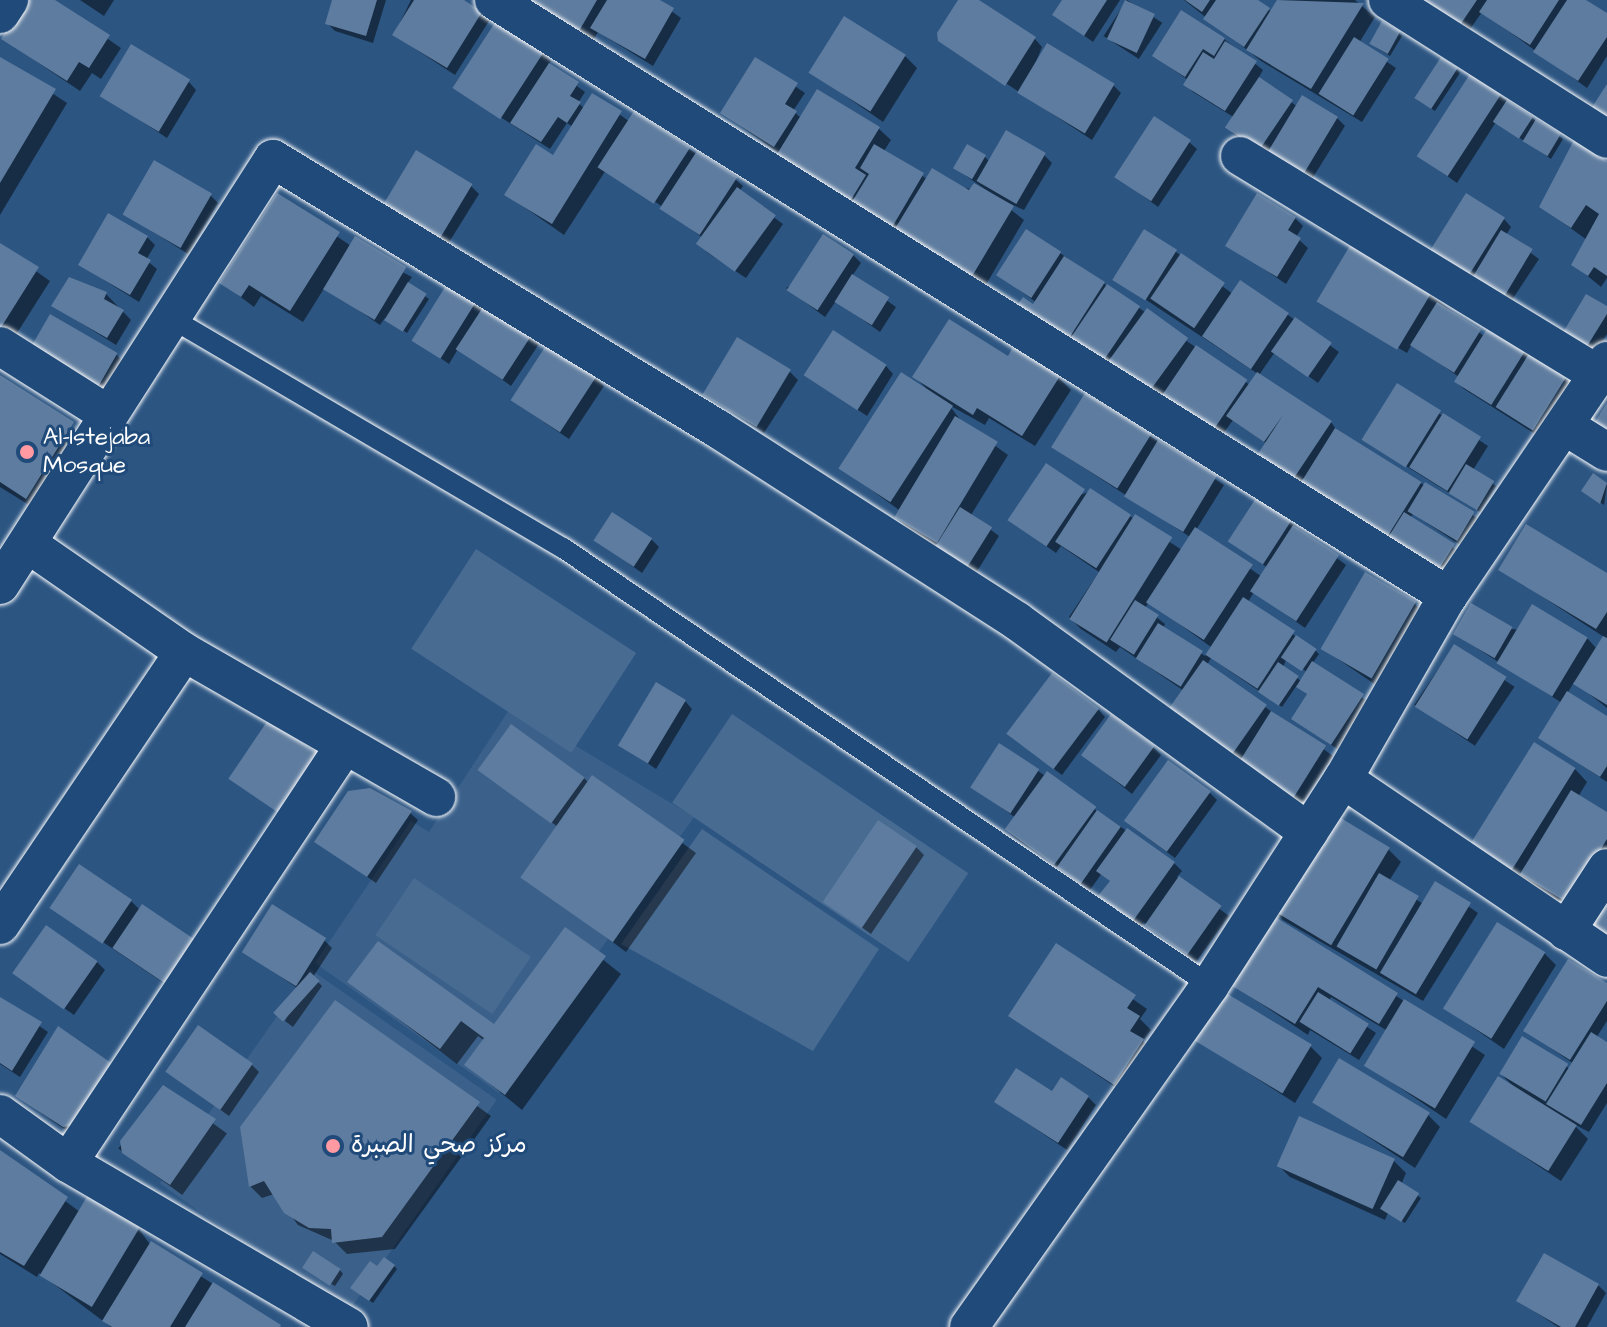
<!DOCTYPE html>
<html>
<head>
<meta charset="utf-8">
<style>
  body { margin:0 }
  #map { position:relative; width:1607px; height:1327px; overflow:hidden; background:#2c5582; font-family:"Architects Daughter","Playpen Sans Arabic",sans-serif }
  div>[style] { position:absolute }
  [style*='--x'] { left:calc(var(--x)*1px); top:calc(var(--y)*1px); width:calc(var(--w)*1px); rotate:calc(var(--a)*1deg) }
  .built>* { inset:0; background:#3b618b; transform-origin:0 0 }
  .green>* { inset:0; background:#486b92; transform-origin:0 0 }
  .shadow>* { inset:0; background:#0007; transform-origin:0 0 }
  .building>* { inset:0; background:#5e7c9f; transform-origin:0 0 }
  .roads { filter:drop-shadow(0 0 2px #fff) drop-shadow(0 0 2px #fff) }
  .lane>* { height:20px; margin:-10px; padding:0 10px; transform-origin:10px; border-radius:10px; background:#1f4a7a }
  .street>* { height:38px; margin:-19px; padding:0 19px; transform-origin:19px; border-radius:19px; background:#1f4a7a }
  .dots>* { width:22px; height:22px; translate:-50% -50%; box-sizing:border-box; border:4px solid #1f4a7a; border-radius:50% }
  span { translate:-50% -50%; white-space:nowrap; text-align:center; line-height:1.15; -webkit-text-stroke:6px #1f4a7a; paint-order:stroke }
  .poi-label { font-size:24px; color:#fff }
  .left { translate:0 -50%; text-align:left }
</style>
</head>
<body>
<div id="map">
  <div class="built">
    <i style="clip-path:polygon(511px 707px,694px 817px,499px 1093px,315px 963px,411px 821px,429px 832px)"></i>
    <i style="left:310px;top:969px;width:228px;height:262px;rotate:35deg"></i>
  </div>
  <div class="green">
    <i style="left:476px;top:549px;width:191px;height:119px;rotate:33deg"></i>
    <i style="left:732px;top:714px;width:285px;height:107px;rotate:34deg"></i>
    <i style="clip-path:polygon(702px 829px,879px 949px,813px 1051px,621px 944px)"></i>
    <i style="left:414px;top:878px;width:141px;height:69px;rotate:34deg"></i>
  </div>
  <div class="shadow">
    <i style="clip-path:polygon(51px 0,121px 48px,101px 79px,92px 73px,80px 91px,3px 39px)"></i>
    <i style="clip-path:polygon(80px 0,114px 0,104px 16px)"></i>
    <i style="clip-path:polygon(334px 0,386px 0,373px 43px,335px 31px,327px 23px)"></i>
    <i style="clip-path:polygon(411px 0,460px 0,489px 21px,455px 75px,394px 35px)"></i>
    <i style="clip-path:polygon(514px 0,656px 0,681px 18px,653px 66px,598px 32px,588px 49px)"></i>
    <i style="clip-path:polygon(961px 0,975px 0,1035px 39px,1042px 47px,1033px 69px,1113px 85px,1121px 93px,1092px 140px,940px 40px)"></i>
    <i style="clip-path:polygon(1065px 0,1120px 0,1093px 42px,1055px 15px)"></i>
    <i style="left:1127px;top:0;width:42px;height:43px;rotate:33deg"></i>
    <i style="clip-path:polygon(1184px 0,1254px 0,1272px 12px,1279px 0,1355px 0,1375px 17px,1359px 43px,1396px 68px,1362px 122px,1261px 61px)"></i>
    <i style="clip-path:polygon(1412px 0,1583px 0,1607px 16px,1607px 56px,1587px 88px,1482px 12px,1464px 38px)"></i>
    <i style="clip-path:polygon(1399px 33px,1402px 36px,1390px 56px,1374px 46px)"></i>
    <i style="clip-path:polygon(1224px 39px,1263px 70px,1258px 79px,1298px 107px,1337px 118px,1345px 126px,1312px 179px,1236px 136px,1228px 128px,1235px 118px,1193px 92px,1185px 84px,1188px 80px,1154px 56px)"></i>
    <i style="clip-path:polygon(543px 53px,551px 61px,548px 65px,585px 92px,578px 103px,584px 108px,593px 95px,630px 122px,689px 149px,735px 179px,743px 186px,739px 192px,783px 224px,746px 278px,708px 253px,700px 245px,704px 239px,663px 207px,606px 170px,564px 235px,507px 195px,554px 157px,573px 127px,567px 123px,550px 149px,455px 88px)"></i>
    <i style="clip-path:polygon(905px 56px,917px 68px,883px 122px,811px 72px)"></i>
    <i style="clip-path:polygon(0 59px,67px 103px,0 215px)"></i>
    <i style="clip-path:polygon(756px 60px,805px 93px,793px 111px,801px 118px,878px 128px,891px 140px,884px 151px,927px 179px,992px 194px,959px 171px,985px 157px,990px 162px,1044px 155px,1052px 163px,1024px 210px,993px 196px,1024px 220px,984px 288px,908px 244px,722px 113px)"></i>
    <i style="clip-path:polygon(1457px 69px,1460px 73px,1435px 111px,1419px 101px)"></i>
    <i style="clip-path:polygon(189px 82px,196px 90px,167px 138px,102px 95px)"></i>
    <i style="clip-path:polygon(1500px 96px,1563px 139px,1551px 159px,1496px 122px,1457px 183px,1420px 157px)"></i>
    <i style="clip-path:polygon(1189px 142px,1197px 149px,1158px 207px,1116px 176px)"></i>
    <i style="clip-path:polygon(1607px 163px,1607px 278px,1601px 287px,1573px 264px,1587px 240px,1541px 207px)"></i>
    <i style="clip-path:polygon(471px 186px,479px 194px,448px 244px,393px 212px)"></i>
    <i style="clip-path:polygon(210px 195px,218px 203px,188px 254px,125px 214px)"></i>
    <i style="clip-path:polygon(278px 196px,351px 246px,412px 277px,407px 284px,429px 299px,407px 333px,385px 318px,380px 325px,325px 287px,303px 322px,261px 296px,254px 307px,222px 283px)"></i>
    <i style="clip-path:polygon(1295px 218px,1303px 226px,1296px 237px,1308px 248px,1286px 284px,1228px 245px)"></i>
    <i style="clip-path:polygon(1504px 219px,1511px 227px,1506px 235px,1539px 259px,1510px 303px,1437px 261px)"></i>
    <i style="clip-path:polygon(147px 237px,155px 245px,146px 260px,157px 269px,139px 302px,80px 265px)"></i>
    <i style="clip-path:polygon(0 246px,50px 281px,12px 341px,0 334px)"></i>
    <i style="clip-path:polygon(1176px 252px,1233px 294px,1288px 315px,1339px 352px,1318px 383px,1275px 352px,1259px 375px,1331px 422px,1338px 432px,1482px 521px,1465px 548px,1413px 514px,1410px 518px,1462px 554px,1445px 581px,1307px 495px,1267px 444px,1233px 420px,1213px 448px,1079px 351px,1034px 307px,1037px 303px,999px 275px,1060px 253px,1250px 385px,1258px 374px,1113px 278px)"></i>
    <i style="clip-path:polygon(853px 255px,861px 263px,852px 276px,896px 307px,880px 332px,836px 301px,825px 317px,786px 288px)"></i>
    <i style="clip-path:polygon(70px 279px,106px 294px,131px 320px,116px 345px,54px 306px)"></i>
    <i style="clip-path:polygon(1430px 294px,1485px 337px,1491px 327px,1573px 384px,1540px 437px,1464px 389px,1456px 382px,1459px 377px,1412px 344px,1407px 353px,1318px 301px)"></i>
    <i style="clip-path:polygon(475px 304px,539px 344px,511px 386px,458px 349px,449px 364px,414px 340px)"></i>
    <i style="clip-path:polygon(1607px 308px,1607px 334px,1594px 354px,1572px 341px)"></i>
    <i style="clip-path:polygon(117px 355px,124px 363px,106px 395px,40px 357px)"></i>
    <i style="clip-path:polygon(1009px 358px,1059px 378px,1071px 390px,1035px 446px,989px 418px,985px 425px,949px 405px,962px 422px,1008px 455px,971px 515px,999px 536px,971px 581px,938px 547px,907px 528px,895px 516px,899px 510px,841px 468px,927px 389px,915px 377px)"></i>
    <i style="clip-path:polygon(886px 366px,893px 374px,867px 416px,806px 375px)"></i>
    <i style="clip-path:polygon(790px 372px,798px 380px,764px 433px,704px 394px)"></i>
    <i style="clip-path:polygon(0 378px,89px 440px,42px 513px,0 487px)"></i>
    <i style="clip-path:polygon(596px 378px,604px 386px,569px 439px,513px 401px)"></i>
    <i style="clip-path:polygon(1398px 386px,1488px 446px,1473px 470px,1496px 486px,1480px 512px,1364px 440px)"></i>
    <i style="clip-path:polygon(evenodd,1150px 436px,1224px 485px,1196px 530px,1262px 577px,1268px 568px,1230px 541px,1290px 522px,1346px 565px,1305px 628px,1254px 592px,1248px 602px,1316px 651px,1319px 654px,1312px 664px,1370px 703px,1340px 751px,1293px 719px,1308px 695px,1297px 685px,1282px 707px,1211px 658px,1207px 665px,1333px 756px,1302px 804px,1182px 724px,1184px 691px,1120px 647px,1116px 652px,1081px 629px,1069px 617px,1099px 572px,1061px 546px,1056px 553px,1011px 521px,1091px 491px,1182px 550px,1190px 537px,1052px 447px,1150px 436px,1149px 602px,1211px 647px,1205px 656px,1163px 628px,1165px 624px,1145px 608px,1149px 602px,1150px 436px,1287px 658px,1311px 675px,1301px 681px,1283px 667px,1287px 658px)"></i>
    <i style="clip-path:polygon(1594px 476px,1607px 485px,1604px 505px,1587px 494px)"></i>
    <i style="clip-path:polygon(651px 539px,659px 547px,642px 573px,596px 540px)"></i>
    <i style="clip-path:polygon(1500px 569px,1607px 576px,1607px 708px,1574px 682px,1567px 694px,1607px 718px,1607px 782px,1540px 738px,1562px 703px,1455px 634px,1512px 629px,1587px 638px,1597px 649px,1604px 637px)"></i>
    <i style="clip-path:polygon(1415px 604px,1427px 616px,1383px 690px,1322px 648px)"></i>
    <i style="left:1454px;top:646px;width:73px;height:71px;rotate:34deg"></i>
    <i style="clip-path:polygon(685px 701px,692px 709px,656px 769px,620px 744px)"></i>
    <i style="clip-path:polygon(1098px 709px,1105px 717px,1062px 775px,1017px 741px)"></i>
    <i style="clip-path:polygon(1154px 748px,1161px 755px,1132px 794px,1083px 755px)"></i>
    <i style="clip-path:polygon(1575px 769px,1587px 782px,1578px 797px,1607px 814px,1607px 870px,1580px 914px,1486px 858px)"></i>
    <i style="clip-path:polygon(481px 770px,584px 778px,589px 783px,593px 778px,696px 853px,626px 952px,523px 876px,558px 827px)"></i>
    <i style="clip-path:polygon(1038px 771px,1174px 863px,1182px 871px,1177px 877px,1229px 916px,1196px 962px,1144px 923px,1141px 927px,1109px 903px,1111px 882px,1102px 873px,1090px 890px,1015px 838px,1007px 830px,1016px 818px,972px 787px)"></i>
    <i style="clip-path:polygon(1210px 793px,1217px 800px,1175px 858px,1134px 828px)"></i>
    <i style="clip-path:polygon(410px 813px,418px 820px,376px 883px,317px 842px)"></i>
    <i style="clip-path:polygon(1329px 814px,1389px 850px,1401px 862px,1389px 881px,1423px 904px,1436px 884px,1478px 913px,1423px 1001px,1283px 920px,1271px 908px)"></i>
    <i style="clip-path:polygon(916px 847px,924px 855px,871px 934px,826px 902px)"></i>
    <i style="clip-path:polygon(131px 901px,140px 910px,174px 990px,51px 907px)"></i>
    <i style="clip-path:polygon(566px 930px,621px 974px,522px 1110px,467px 1065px,485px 1041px,478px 1036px,457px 1064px,350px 982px,494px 1027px)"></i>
    <i style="clip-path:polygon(324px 940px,332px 948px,313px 977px,322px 986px,293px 1027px,285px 1021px,300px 990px,244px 951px)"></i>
    <i style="clip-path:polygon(1057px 946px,1147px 1009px,1140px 1019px,1151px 1030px,1143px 1041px,1155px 1053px,1127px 1095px,1011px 1016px)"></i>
    <i style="clip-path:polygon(1544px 953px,1556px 965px,1504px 1049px,1446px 1009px)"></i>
    <i style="clip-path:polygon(1339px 958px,1485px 1055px,1446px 1119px,1365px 1064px,1386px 1030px,1331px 997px,1329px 1001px,1376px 1033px,1359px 1060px,1310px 1030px,1308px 1035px,1227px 981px)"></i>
    <i style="clip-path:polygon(97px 962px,105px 970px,74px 1015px,16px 974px)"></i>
    <i style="clip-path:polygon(1607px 985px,1607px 1021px,1596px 1038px,1607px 1044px,1607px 1103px,1589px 1132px,1572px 1123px,1588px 1139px,1561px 1181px,1472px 1122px,1514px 1087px,1501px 1074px,1523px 1039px,1570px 1069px,1574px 1064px,1526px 1031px)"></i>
    <i style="clip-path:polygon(0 999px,48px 1032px,20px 1077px,0 1064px)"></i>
    <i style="clip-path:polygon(335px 1003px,491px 1116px,395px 1249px,347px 1254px,334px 1241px,298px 1225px,274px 1194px,262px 1198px,250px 1186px,242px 1128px)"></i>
    <i style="clip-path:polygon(1194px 1038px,1310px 1046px,1322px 1058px,1295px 1103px)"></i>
    <i style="clip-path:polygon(251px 1064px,259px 1072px,229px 1116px,168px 1072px)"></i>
    <i style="clip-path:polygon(116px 1068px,77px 1138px,17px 1096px)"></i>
    <i style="left:163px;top:1087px;width:79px;height:76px;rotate:36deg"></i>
    <i style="clip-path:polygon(1052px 1094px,1088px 1097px,1096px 1105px,1067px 1150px,996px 1102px)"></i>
    <i style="clip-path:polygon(1314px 1101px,1428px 1115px,1440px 1127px,1415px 1168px)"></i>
    <i style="clip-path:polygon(1300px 1118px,1394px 1161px,1406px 1173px,1401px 1185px,1421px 1198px,1405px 1223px,1388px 1213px,1385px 1220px,1290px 1177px,1278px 1165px)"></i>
    <i style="clip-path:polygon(0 1153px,80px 1212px,138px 1228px,149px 1243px,280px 1327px,111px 1327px,39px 1273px,37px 1277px,0 1254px)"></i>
    <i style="clip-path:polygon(394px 1266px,397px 1269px,373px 1303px,356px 1291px,378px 1269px)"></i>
    <i style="clip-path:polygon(340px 1270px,343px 1274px,335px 1286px,309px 1271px)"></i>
    <i style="clip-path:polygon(1598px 1285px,1606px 1293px,1587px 1327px,1558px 1327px,1519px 1301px)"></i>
  </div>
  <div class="building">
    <i style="clip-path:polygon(25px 0,55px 0,110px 35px,89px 68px,79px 62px,67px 81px,1px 39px)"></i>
    <i style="clip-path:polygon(332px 0,377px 0,366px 36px,325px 24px)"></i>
    <i style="clip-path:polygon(414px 0,464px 0,482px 12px,447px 68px,392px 35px)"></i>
    <i style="clip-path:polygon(509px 0,597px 0,575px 38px)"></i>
    <i style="clip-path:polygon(607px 0,660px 0,674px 8px,645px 59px,590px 28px)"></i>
    <i style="clip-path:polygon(958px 0,979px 0,1036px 37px,1005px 86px,938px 41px,937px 33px)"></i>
    <i style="clip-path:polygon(1062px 0,1107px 0,1084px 36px,1052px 15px)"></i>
    <i style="left:1125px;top:0;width:33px;height:43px;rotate:25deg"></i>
    <i style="clip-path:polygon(1185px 0,1210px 0,1202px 12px)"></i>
    <i style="clip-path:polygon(1216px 0,1258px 0,1270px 8px,1244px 47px,1203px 19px)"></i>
    <i style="clip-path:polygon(1277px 0,1364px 3px,1311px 89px,1246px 50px)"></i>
    <i style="clip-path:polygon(1410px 0,1477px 0,1456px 31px)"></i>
    <i style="clip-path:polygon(1487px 0,1559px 0,1530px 45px,1479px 12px)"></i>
    <i style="clip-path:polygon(1567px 0,1586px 0,1607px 13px,1607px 37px,1578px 81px,1533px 52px)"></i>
    <i style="clip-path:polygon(1181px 10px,1225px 38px,1214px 56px,1203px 49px,1185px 77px,1152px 56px)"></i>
    <i style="left:844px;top:16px;width:73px;height:67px;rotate:32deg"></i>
    <i style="left:496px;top:21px;width:57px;height:80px;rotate:33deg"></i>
    <i style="left:1382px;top:21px;width:21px;height:26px;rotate:29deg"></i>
    <i style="left:1354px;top:37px;width:41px;height:67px;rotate:32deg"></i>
    <i style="clip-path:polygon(1225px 41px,1257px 61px,1225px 111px,1183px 85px,1203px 52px,1214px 59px)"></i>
    <i style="left:1047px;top:43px;width:79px;height:58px;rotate:31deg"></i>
    <i style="left:131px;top:44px;width:69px;height:61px;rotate:31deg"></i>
    <i style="clip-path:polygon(0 57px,56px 89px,0 183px)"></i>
    <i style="clip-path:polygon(755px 57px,798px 83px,785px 104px,797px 111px,774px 147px,720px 113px)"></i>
    <i style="left:1441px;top:57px;width:20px;height:49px;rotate:33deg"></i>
    <i style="clip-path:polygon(549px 63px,579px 82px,570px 96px,581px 102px,567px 123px,558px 117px,541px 142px,510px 123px)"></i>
    <i style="left:1470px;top:74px;width:37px;height:98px;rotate:33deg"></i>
    <i style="left:1259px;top:77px;width:41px;height:61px;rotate:34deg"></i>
    <i style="clip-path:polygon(1607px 84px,1607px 128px,1587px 115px)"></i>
    <i style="clip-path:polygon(817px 89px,880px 127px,855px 168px,866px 175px,849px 203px,774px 159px)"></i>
    <i style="clip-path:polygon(592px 93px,622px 111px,552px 224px,504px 195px,536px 144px,553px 155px)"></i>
    <i style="left:1302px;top:95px;width:42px;height:66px;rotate:31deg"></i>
    <i style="left:1507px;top:100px;width:31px;height:26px;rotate:33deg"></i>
    <i style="left:634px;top:111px;width:67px;height:67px;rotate:33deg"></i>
    <i style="left:1154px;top:116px;width:44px;height:73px;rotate:33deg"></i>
    <i style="left:1536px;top:119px;width:29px;height:26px;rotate:31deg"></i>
    <i style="left:1006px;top:130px;width:46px;height:59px;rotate:30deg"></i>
    <i style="clip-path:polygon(1574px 140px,1607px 161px,1607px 276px,1594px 267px,1588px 276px,1571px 265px,1599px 214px,1586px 205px,1571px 228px,1539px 207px)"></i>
    <i style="clip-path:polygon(874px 144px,924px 173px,891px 229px,850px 205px,869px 174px,860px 168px)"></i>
    <i style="left:967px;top:144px;width:22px;height:28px;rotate:30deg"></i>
    <i style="left:416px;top:150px;width:66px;height:63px;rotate:31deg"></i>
    <i style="left:697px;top:151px;width:48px;height:69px;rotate:33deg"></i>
    <i style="left:154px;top:160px;width:67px;height:63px;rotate:30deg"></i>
    <i style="clip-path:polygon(932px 168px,969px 190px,974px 183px,1014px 206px,971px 278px,893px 232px)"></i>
    <i style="left:737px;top:187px;width:48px;height:70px;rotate:36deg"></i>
    <i style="clip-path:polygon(277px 193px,340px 232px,290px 311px,249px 285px,241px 297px,219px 283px)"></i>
    <i style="clip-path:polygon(1257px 193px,1296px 217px,1288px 230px,1301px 238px,1277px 277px,1225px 246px)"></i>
    <i style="left:1466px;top:193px;width:46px;height:72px;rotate:32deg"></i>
    <i style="clip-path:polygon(108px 213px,148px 236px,138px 253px,151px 260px,130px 295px,78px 265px)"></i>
    <i style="left:1026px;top:229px;width:42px;height:55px;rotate:33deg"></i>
    <i style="left:1144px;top:229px;width:39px;height:60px;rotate:32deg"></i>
    <i style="left:1501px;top:230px;width:37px;height:57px;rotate:31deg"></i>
    <i style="left:823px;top:234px;width:37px;height:67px;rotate:33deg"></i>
    <i style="left:355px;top:236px;width:60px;height:62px;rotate:31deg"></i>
    <i style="clip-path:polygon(0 243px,39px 267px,0 329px)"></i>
    <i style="left:1351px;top:244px;width:94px;height:67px;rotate:31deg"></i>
    <i style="left:1181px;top:253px;width:53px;height:55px;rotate:34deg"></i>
    <i style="clip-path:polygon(1064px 256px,1105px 282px,1066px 343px,1014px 310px,1023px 297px,1033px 304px)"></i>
    <i style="left:852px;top:274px;width:44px;height:33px;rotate:32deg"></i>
    <i style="clip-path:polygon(69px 277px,107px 292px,104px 299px,124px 310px,107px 338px,51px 306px)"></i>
    <i style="left:1240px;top:280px;width:59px;height:68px;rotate:34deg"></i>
    <i style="left:408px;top:282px;width:22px;height:45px;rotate:32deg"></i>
    <i style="left:447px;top:284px;width:34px;height:67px;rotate:32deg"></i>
    <i style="left:1107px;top:284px;width:40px;height:71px;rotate:34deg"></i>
    <i style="clip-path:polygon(1586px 294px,1607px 306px,1607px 314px,1586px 348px,1562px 334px)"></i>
    <i style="left:1437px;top:302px;width:52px;height:51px;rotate:32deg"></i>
    <i style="left:485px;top:304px;width:56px;height:54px;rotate:33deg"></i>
    <i style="left:1147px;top:308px;width:51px;height:72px;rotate:36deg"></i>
    <i style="left:50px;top:314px;width:78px;height:40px;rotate:30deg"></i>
    <i style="left:1295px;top:317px;width:45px;height:42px;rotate:35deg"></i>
    <i style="clip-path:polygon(949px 319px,1008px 356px,1013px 347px,1060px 376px,1022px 436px,977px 408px,973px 415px,912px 377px)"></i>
    <i style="left:1490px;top:324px;width:44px;height:68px;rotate:32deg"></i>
    <i style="left:833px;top:330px;width:64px;height:54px;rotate:33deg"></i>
    <i style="left:737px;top:337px;width:63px;height:67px;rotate:31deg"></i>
    <i style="left:547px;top:344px;width:59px;height:67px;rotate:33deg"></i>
    <i style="left:1196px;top:345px;width:62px;height:75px;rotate:34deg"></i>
    <i style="left:1530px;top:352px;width:44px;height:65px;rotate:32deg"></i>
    <i style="left:901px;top:372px;width:62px;height:115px;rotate:33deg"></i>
    <i style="clip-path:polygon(1257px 372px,1332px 421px,1292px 481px,1256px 457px,1283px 415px,1264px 442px,1226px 416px)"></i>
    <i style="clip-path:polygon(0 375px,74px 422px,26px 499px,0 482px)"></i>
    <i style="left:1397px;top:383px;width:52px;height:67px;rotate:32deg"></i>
    <i style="left:1085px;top:393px;width:78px;height:64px;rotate:32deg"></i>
    <i style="clip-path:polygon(1607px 403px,1607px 434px,1593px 425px)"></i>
    <i style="left:1443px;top:413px;width:45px;height:64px;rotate:32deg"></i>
    <i style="left:955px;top:416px;width:50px;height:118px;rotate:31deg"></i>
    <i style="left:1335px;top:428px;width:102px;height:72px;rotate:32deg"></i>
    <i style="left:1158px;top:440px;width:69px;height:66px;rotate:31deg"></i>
    <i style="left:1046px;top:463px;width:47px;height:69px;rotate:34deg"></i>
    <i style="left:1466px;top:464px;width:33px;height:34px;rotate:31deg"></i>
    <i style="clip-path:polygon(1593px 473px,1607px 483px,1600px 504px,1581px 491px)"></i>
    <i style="left:1425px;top:482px;width:58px;height:34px;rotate:31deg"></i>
    <i style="left:1090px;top:488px;width:49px;height:64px;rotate:33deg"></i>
    <i style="left:1256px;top:498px;width:42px;height:52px;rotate:33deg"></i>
    <i style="left:960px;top:507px;width:38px;height:57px;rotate:32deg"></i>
    <i style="left:612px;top:512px;width:48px;height:34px;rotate:33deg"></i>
    <i style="left:1404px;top:512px;width:60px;height:36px;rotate:32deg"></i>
    <i style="left:1135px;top:514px;width:44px;height:124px;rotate:32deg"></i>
    <i style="clip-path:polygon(1526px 524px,1607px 573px,1607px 612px,1596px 629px,1498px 570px)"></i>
    <i style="left:1293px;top:525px;width:55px;height:79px;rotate:33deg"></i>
    <i style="left:1195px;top:527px;width:69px;height:90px;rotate:33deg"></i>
    <i style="left:1365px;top:572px;width:59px;height:89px;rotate:30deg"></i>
    <i style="left:1243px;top:597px;width:62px;height:69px;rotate:33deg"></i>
    <i style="left:1135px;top:600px;width:28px;height:47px;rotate:32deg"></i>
    <i style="left:1471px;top:603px;width:48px;height:36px;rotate:30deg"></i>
    <i style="left:1532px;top:604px;width:65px;height:69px;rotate:31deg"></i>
    <i style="left:1158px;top:623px;width:53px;height:42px;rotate:32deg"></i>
    <i style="left:1296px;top:635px;width:25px;height:27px;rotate:34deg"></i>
    <i style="clip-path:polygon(1603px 636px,1607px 638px,1607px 705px,1573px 684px)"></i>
    <i style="left:1454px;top:644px;width:62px;height:74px;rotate:32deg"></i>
    <i style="left:1203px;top:660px;width:78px;height:63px;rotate:35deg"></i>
    <i style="clip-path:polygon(1312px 661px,1364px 694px,1331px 745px,1291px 719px,1307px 694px,1296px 687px)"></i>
    <i style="left:1278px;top:662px;width:25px;height:36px;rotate:34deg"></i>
    <i style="left:1052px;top:673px;width:59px;height:76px;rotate:37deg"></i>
    <i style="left:656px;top:682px;width:35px;height:74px;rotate:31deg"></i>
    <i style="clip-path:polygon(1567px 691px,1607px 716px,1607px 766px,1600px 777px,1538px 738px)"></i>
    <i style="left:1271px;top:711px;width:65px;height:61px;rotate:32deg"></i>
    <i style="left:1111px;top:714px;width:54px;height:51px;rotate:36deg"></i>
    <i style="left:268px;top:720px;width:64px;height:71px;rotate:34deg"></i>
    <i style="left:511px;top:724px;width:91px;height:57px;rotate:36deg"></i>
    <i style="left:1534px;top:742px;width:49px;height:122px;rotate:32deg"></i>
    <i style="left:999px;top:743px;width:48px;height:53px;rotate:33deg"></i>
    <i style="left:1168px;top:760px;width:53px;height:75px;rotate:36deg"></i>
    <i style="left:1047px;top:771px;width:61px;height:72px;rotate:36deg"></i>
    <i style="left:592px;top:775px;width:113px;height:125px;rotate:35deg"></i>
    <i style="clip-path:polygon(370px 788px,412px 811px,367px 877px,314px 842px,348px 791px)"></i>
    <i style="clip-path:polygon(1571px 790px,1607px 812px,1607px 839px,1568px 903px,1520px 874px)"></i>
    <i style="left:1097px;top:810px;width:29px;height:70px;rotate:35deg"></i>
    <i style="left:1329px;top:811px;width:71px;height:114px;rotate:31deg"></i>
    <i style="left:878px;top:820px;width:47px;height:99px;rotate:34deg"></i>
    <i style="clip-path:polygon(1127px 828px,1175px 862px,1133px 921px,1098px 896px,1110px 881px,1096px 871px)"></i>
    <i style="left:79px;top:864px;width:64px;height:53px;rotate:34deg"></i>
    <i style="left:1379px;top:873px;width:46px;height:85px;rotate:30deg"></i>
    <i style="left:1179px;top:876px;width:52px;height:60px;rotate:35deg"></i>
    <i style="left:1435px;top:881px;width:42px;height:107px;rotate:31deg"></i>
    <i style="clip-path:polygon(1607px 889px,1607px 938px,1584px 924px)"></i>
    <i style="left:142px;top:904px;width:64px;height:53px;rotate:34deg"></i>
    <i style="left:272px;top:904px;width:64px;height:57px;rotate:32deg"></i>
    <i style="clip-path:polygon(1267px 912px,1398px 993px,1379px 1024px,1318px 987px,1295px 1024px,1224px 981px)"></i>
    <i style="left:1497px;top:922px;width:57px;height:102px;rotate:32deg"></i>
    <i style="left:46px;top:925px;width:63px;height:59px;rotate:35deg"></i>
    <i style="clip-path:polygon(565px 927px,606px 956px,505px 1095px,464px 1065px,484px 1038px,461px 1021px,440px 1049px,347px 982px,378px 941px,494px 1024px)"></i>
    <i style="clip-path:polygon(1056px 943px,1136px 995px,1127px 1008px,1140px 1016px,1130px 1031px,1144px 1039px,1114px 1085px,1008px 1016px)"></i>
    <i style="clip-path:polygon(1568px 959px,1607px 983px,1607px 1001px,1570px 1060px,1523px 1031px)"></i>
    <i style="left:310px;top:972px;width:13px;height:55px;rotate:42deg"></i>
    <i style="left:1221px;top:990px;width:106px;height:57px;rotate:31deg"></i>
    <i style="left:1318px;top:992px;width:60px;height:35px;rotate:32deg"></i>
    <i style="clip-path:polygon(0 997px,42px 1022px,12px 1071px,0 1063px)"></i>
    <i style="left:1404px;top:999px;width:83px;height:78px;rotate:31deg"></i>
    <i style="clip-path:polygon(335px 1000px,480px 1102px,382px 1237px,332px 1243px,331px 1229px,309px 1228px,284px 1213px,264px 1181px,249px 1187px,240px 1127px)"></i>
    <i style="left:198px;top:1025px;width:67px;height:57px;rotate:35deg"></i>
    <i style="clip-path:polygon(58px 1026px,117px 1067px,77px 1125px,63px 1127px,15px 1096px)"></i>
    <i style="clip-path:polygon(1591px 1032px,1607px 1042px,1607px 1083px,1581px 1125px,1546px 1104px)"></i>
    <i style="left:1522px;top:1036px;width:54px;height:44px;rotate:31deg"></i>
    <i style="left:1339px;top:1058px;width:106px;height:52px;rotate:31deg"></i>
    <i style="clip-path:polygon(1016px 1068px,1052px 1091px,1061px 1077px,1089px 1096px,1058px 1143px,994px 1102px)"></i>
    <i style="left:1498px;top:1076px;width:93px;height:54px;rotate:32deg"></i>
    <i style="clip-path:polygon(163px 1085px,216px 1119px,170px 1185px,122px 1153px,120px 1141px)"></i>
    <i style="left:1299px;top:1116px;width:105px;height:55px;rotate:24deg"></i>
    <i style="clip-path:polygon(0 1150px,68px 1197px,24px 1266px,0 1252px)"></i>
    <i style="left:1398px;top:1180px;width:25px;height:34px;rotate:32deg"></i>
    <i style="left:88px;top:1195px;width:61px;height:94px;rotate:31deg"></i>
    <i style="clip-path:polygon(151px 1241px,203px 1273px,170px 1327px,112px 1327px,102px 1321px)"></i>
    <i style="left:313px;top:1251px;width:33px;height:20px;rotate:33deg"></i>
    <i style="clip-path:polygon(1544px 1253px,1599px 1284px,1575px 1327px,1561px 1327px,1516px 1301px)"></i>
    <i style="clip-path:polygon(384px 1257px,395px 1265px,369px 1301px,350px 1288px,370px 1261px,377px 1266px)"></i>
    <i style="clip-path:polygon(213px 1282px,281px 1325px,280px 1327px,185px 1327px)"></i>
  </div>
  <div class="roads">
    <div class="lane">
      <i style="--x:169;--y:317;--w:457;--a:30.4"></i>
      <i style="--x:563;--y:548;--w:781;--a:34.04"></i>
    </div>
    <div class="street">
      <i style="--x:494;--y:0;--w:1125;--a:31.99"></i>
      <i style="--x:1388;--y:0;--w:259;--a:32.4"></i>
      <i style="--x:0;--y:14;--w:17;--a:-57"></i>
      <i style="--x:1240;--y:156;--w:421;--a:31.4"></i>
      <i style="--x:0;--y:346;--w:125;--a:32.3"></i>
      <i style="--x:1565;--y:426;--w:49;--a:31.8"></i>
      <i style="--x:28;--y:544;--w:190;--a:34.7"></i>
      <i style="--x:184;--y:652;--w:291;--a:29.9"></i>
      <i style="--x:0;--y:585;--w:506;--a:-57.35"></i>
      <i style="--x:273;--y:159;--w:521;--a:31.25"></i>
      <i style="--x:718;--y:429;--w:355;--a:32.7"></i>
      <i style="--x:1017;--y:621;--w:360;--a:35.9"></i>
      <i style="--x:1343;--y:779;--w:319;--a:34.1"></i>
      <i style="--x:0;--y:925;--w:329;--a:-56"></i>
      <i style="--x:1566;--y:931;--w:75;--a:-56.9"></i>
      <i style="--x:0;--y:1114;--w:84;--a:35.8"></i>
      <i style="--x:68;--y:1163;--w:325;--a:30.3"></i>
      <i style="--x:68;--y:1163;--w:501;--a:-56.47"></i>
      <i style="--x:969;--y:1327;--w:418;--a:-54.8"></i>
      <i style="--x:1210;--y:985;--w:245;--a:-57.2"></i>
      <i style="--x:1343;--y:779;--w:211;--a:-60.2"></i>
      <i style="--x:1448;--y:596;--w:284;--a:-55.9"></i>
    </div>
  </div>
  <div class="dots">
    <i style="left:27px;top:452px;background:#ff9aa2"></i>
    <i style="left:333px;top:1146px;background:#ff9aa2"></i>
  </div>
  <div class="poi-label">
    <span class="left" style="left:43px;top:452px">Al-Istejaba<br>Mosque</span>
    <span class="left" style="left:351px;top:1146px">مركز صحي الصبرة</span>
  </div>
</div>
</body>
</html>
